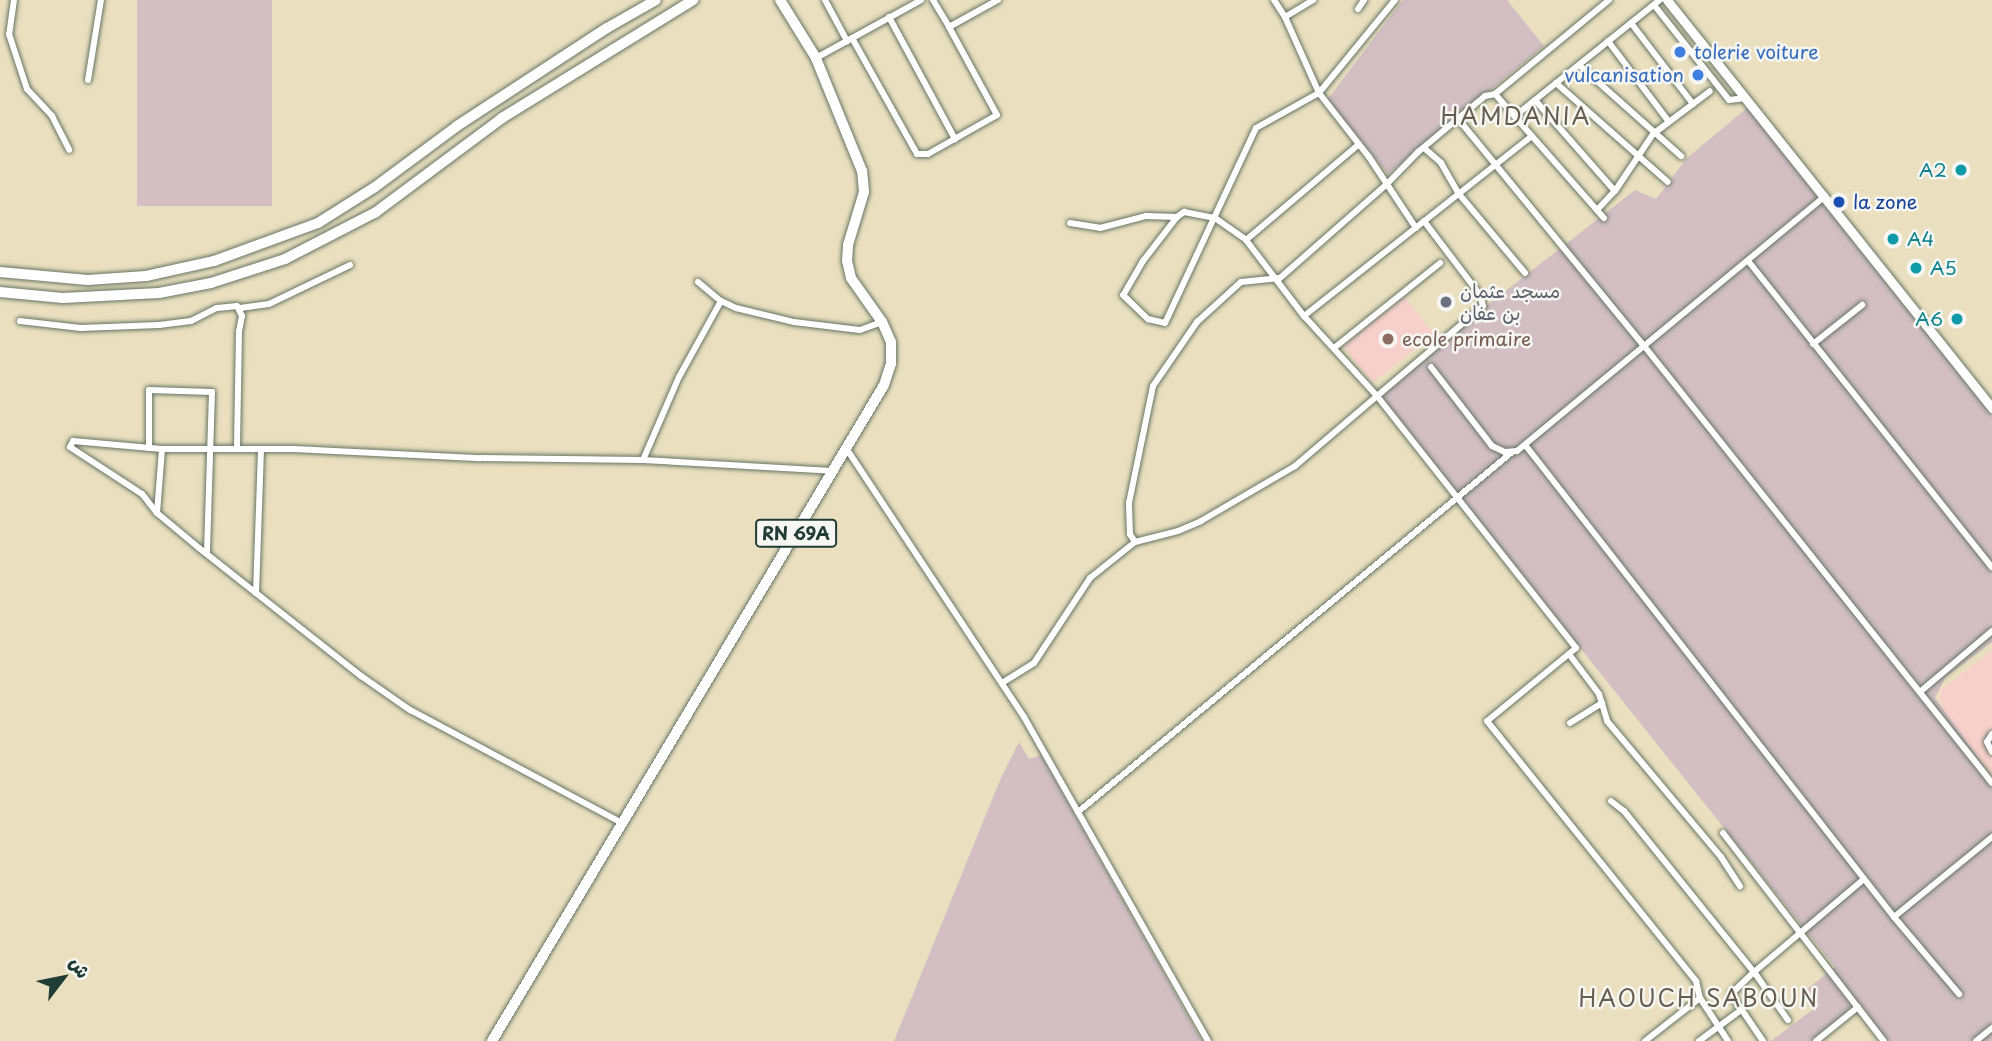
<!DOCTYPE html>
<html>
<head>
<meta charset="utf-8">
<style>
  body { margin:0 }
  #map { position:relative; width:1992px; height:1041px; overflow:hidden; background:#eae0bf; font-family:"Playpen Sans","Playpen Sans Arabic",sans-serif }
  div>[style] { position:absolute }
  [style*='--x'] { left:calc(var(--x)*1px); top:calc(var(--y)*1px); width:calc(var(--w)*1px); rotate:calc(var(--a)*1deg) }
  .built>* { inset:0; background:#f7d0cc; transform-origin:0 0 }
  .industrial>* { inset:0; background:#d2bec3; transform-origin:0 0 }
  .roads { filter:drop-shadow(0 0 2px #667665) drop-shadow(0 0 2px #667665) }
  .minor>* { height:6px; margin:-3px; padding:0 3px; transform-origin:3px; border-radius:3px; background:#fff }
  .secondary>* { height:9px; margin:-4.5px; padding:0 4.5px; transform-origin:4.5px; border-radius:4.5px; background:#fff }
  .primary>* { height:10px; margin:-5px; padding:0 5px; transform-origin:5px; border-radius:5px; background:#fff }
  .motorway>* { height:10px; margin:-5px; padding:0 5px; transform-origin:5px; border-radius:5px; background:#fff }
  .dots>* { width:19px; height:19px; translate:-50% -50%; box-sizing:border-box; border:4px solid #f6f6f2; border-radius:50% }
  span { translate:-50% -50%; white-space:nowrap; text-align:center; line-height:1.15; -webkit-text-stroke:5px #f6f6f2; paint-order:stroke }
  .shield-label span { padding:2px 5px; background:#f6f6f2; border:2px solid; border-radius:5px; -webkit-text-stroke-width:0 }
  .shield-label { font-size:18px; color:#1f3d34; font-weight:700 }
  .shop-label { font-size:19px; color:#366cbe }
  .left { translate:0 -50%; text-align:left }
  .right { translate:-100% -50%; text-align:right }
  .culture-label { font-size:19px; color:#0d838f }
  .transit-label { font-size:19px; color:#164399 }
  .worship-label { font-size:19px; color:#5b616d }
  .education-label { font-size:19px; color:#785e54 }
  .quarter-label { font-size:23px; color:#665c50; letter-spacing:2px }
  .north { position:absolute; left:28px; top:943px; width:70px; height:70px; -webkit-text-stroke:5px #f6f6f2; paint-order:stroke; rotate:58deg; font-size:19px; font-weight:700; line-height:28px; text-align:center; color:#1f3d34 }
  .north::after { content:''; display:block; margin:auto; width:24px; height:32px; background:#1f3d34; clip-path:polygon(50% 0,100% 100%,50% 72%,0 100%) }
</style>
</head>
<body>
<div id="map">
  <div class="built">
    <i style="left:1403px;top:295px;width:50px;height:78px;rotate:52deg"></i>
    <i style="clip-path:polygon(1992px 650px,1992px 775px,1943px 711px,1939px 698px,1942px 689px)"></i>
  </div>
  <div class="industrial">
    <i style="left:137px;top:0;width:135px;height:206px"></i>
    <i style="clip-path:polygon(1403px 0,1507px 0,1544px 46px,1388px 174px,1327px 100px)"></i>
    <i style="clip-path:polygon(1747px 108px,1992px 416px,1992px 642px,1945px 678px,1935px 698px,1992px 777px,1992px 1041px,1886px 1041px,1861px 1004px,1813px 1041px,1771px 1041px,1819px 1005px,1807px 989px,1835px 967px,1376px 392px,1635px 190px,1656px 199px,1687px 158px)"></i>
    <i style="clip-path:polygon(1019px 742px,1029px 759px,1041px 755px,1202px 1041px,894px 1041px,1000px 780px)"></i>
  </div>
  <div class="roads">
    <div class="minor">
      <i style="--x:14;--y:0;--w:34;--a:98"></i>
      <i style="--x:9;--y:34;--w:58;--a:71.9"></i>
      <i style="--x:27;--y:89;--w:37;--a:47"></i>
      <i style="--x:52;--y:116;--w:38;--a:63"></i>
      <i style="--x:825;--y:0;--w:47;--a:61.8"></i>
      <i style="--x:933;--y:0;--w:31;--a:59"></i>
      <i style="--x:949;--y:27;--w:56;--a:-28.9"></i>
      <i style="--x:1395;--y:0;--w:120;--a:129.3"></i>
      <i style="--x:1319;--y:93;--w:81;--a:52"></i>
      <i style="--x:1369;--y:157;--w:85;--a:56.5"></i>
      <i style="--x:1654;--y:5;--w:121;--a:51.7"></i>
      <i style="--x:1729;--y:100;--w:17;--a:-7"></i>
      <i style="--x:1358;--y:9;--w:11;--a:-56"></i>
      <i style="--x:889;--y:17;--w:139;--a:61.6"></i>
      <i style="--x:1285;--y:17;--w:33;--a:-31"></i>
      <i style="--x:1631;--y:23;--w:102;--a:52.6"></i>
      <i style="--x:852;--y:38;--w:133;--a:60.7"></i>
      <i style="--x:917;--y:154;--w:11;--a:0"></i>
      <i style="--x:928;--y:154;--w:79;--a:-29.5"></i>
      <i style="--x:997;--y:115;--w:100;--a:-118.6"></i>
      <i style="--x:1608;--y:41;--w:101;--a:53"></i>
      <i style="--x:816;--y:58;--w:120;--a:-28.9"></i>
      <i style="--x:1579;--y:65;--w:137;--a:41.7"></i>
      <i style="--x:88;--y:80;--w:81;--a:-80.8"></i>
      <i style="--x:1556;--y:83;--w:149;--a:41.5"></i>
      <i style="--x:1495;--y:94;--w:165;--a:48.7"></i>
      <i style="--x:1535;--y:100;--w:121;--a:48.7"></i>
      <i style="--x:1515;--y:116;--w:186;--a:-38.7"></i>
      <i style="--x:1459;--y:120;--w:293;--a:50.7"></i>
      <i style="--x:1645;--y:347;--w:557;--a:51.48"></i>
      <i style="--x:1424;--y:148;--w:23;--a:41"></i>
      <i style="--x:1441;--y:163;--w:36;--a:60"></i>
      <i style="--x:1459;--y:194;--w:103;--a:50.1"></i>
      <i style="--x:1597;--y:210;--w:26;--a:-47"></i>
      <i style="--x:1615;--y:191;--w:69;--a:-56.3"></i>
      <i style="--x:1653;--y:134;--w:71;--a:-37"></i>
      <i style="--x:1177;--y:217;--w:9;--a:-36"></i>
      <i style="--x:1184;--y:212;--w:32;--a:11"></i>
      <i style="--x:1215;--y:218;--w:38;--a:35"></i>
      <i style="--x:1246;--y:240;--w:96;--a:52.7"></i>
      <i style="--x:1304;--y:316;--w:108;--a:47.6"></i>
      <i style="--x:1377;--y:396;--w:139;--a:-40.3"></i>
      <i style="--x:1483;--y:306;--w:11;--a:-105"></i>
      <i style="--x:1480;--y:295;--w:93;--a:-127.1"></i>
      <i style="--x:1070;--y:223;--w:30;--a:9"></i>
      <i style="--x:1100;--y:228;--w:48;--a:-14.6"></i>
      <i style="--x:1146;--y:216;--w:31;--a:2"></i>
      <i style="--x:1177;--y:217;--w:56;--a:127.7"></i>
      <i style="--x:1143;--y:261;--w:39;--a:120"></i>
      <i style="--x:1123;--y:295;--w:35;--a:44"></i>
      <i style="--x:1148;--y:319;--w:17;--a:13"></i>
      <i style="--x:1165;--y:323;--w:215;--a:-65"></i>
      <i style="--x:1256;--y:128;--w:72;--a:-29.1"></i>
      <i style="--x:1319;--y:93;--w:83;--a:-114.1"></i>
      <i style="--x:1285;--y:17;--w:20;--a:-123"></i>
      <i style="--x:1246;--y:240;--w:148;--a:-40.3"></i>
      <i style="--x:1749;--y:262;--w:390;--a:51.5"></i>
      <i style="--x:698;--y:282;--w:30;--a:40"></i>
      <i style="--x:721;--y:301;--w:17;--a:25"></i>
      <i style="--x:736;--y:308;--w:60;--a:13.6"></i>
      <i style="--x:794;--y:322;--w:66;--a:6.9"></i>
      <i style="--x:860;--y:330;--w:23;--a:-20"></i>
      <i style="--x:240;--y:308;--w:29;--a:-8"></i>
      <i style="--x:269;--y:304;--w:90;--a:-25.7"></i>
      <i style="--x:1304;--y:316;--w:290;--a:-38.3"></i>
      <i style="--x:20;--y:321;--w:61;--a:6.5"></i>
      <i style="--x:81;--y:328;--w:78;--a:-2.2"></i>
      <i style="--x:159;--y:325;--w:32;--a:-7"></i>
      <i style="--x:191;--y:321;--w:29;--a:-27"></i>
      <i style="--x:217;--y:308;--w:20;--a:-6"></i>
      <i style="--x:237;--y:306;--w:11;--a:63"></i>
      <i style="--x:242;--y:316;--w:15;--a:101"></i>
      <i style="--x:239;--y:331;--w:118;--a:91"></i>
      <i style="--x:1813;--y:344;--w:63;--a:-38.5"></i>
      <i style="--x:1334;--y:348;--w:136;--a:-38.7"></i>
      <i style="--x:1431;--y:367;--w:100;--a:52.3"></i>
      <i style="--x:1492;--y:446;--w:14;--a:25"></i>
      <i style="--x:1505;--y:452;--w:12;--a:-5"></i>
      <i style="--x:1517;--y:451;--w:400;--a:-39.6"></i>
      <i style="--x:1526;--y:446;--w:598;--a:52"></i>
      <i style="--x:1894;--y:917;--w:101;--a:49.8"></i>
      <i style="--x:149;--y:448;--w:58;--a:-90"></i>
      <i style="--x:149;--y:390;--w:63;--a:1.8"></i>
      <i style="--x:212;--y:392;--w:162;--a:91.8"></i>
      <i style="--x:846;--y:448;--w:323;--a:56.5"></i>
      <i style="--x:1024;--y:717;--w:373;--a:60.4"></i>
      <i style="--x:643;--y:460;--w:90;--a:-66.6"></i>
      <i style="--x:679;--y:377;--w:87;--a:-61.1"></i>
      <i style="--x:157;--y:513;--w:64;--a:-85.5"></i>
      <i style="--x:1135;--y:542;--w:9;--a:-122"></i>
      <i style="--x:1130;--y:534;--w:31;--a:-92"></i>
      <i style="--x:1129;--y:503;--w:119;--a:-78.4"></i>
      <i style="--x:1153;--y:386;--w:78;--a:-55.5"></i>
      <i style="--x:1197;--y:322;--w:59;--a:-42.3"></i>
      <i style="--x:1241;--y:282;--w:39;--a:-6"></i>
      <i style="--x:1280;--y:278;--w:142;--a:-41.3"></i>
      <i style="--x:1387;--y:184;--w:45;--a:-45.9"></i>
      <i style="--x:1418;--y:152;--w:87;--a:-39.9"></i>
      <i style="--x:1485;--y:96;--w:10;--a:-11"></i>
      <i style="--x:1495;--y:94;--w:148;--a:-39.5"></i>
      <i style="--x:256;--y:593;--w:144;--a:-88"></i>
      <i style="--x:1569;--y:654;--w:50;--a:53.1"></i>
      <i style="--x:1599;--y:694;--w:28;--a:73"></i>
      <i style="--x:1607;--y:721;--w:177;--a:50"></i>
      <i style="--x:1721;--y:857;--w:35;--a:57"></i>
      <i style="--x:1002;--y:683;--w:38;--a:-32"></i>
      <i style="--x:1034;--y:663;--w:102;--a:-56.6"></i>
      <i style="--x:1090;--y:578;--w:58;--a:-38.7"></i>
      <i style="--x:1135;--y:542;--w:44;--a:-14.3"></i>
      <i style="--x:1178;--y:531;--w:25;--a:-23"></i>
      <i style="--x:1201;--y:521;--w:109;--a:-30.3"></i>
      <i style="--x:1295;--y:466;--w:108;--a:-40.5"></i>
      <i style="--x:1377;--y:396;--w:321;--a:51.7"></i>
      <i style="--x:1576;--y:648;--w:115;--a:140.6"></i>
      <i style="--x:1487;--y:721;--w:334;--a:51.2"></i>
      <i style="--x:1696;--y:981;--w:17;--a:77"></i>
      <i style="--x:1700;--y:998;--w:51;--a:56.9"></i>
      <i style="--x:1921;--y:691;--w:93;--a:-40.2"></i>
      <i style="--x:1570;--y:723;--w:38;--a:-32"></i>
      <i style="--x:1992;--y:734;--w:9;--a:122"></i>
      <i style="--x:1987;--y:742;--w:11;--a:63"></i>
      <i style="--x:1611;--y:801;--w:16;--a:38"></i>
      <i style="--x:1624;--y:811;--w:207;--a:51.1"></i>
      <i style="--x:1754;--y:972;--w:144;--a:-40.2"></i>
      <i style="--x:1078;--y:812;--w:562;--a:-39.66"></i>
      <i style="--x:622;--y:823;--w:240;--a:-151.9"></i>
      <i style="--x:410;--y:710;--w:60;--a:-145.2"></i>
      <i style="--x:361;--y:676;--w:206;--a:-141.7"></i>
      <i style="--x:199;--y:548;--w:55;--a:-140.2"></i>
      <i style="--x:157;--y:513;--w:24;--a:-128"></i>
      <i style="--x:142;--y:494;--w:86;--a:-146.9"></i>
      <i style="--x:70;--y:447;--w:7;--a:-63"></i>
      <i style="--x:73;--y:441;--w:89;--a:5.1"></i>
      <i style="--x:162;--y:449;--w:132;--a:0"></i>
      <i style="--x:294;--y:449;--w:187;--a:2.8"></i>
      <i style="--x:481;--y:458;--w:162;--a:0.7"></i>
      <i style="--x:643;--y:460;--w:189;--a:3.3"></i>
      <i style="--x:1723;--y:833;--w:263;--a:52.3"></i>
      <i style="--x:1894;--y:917;--w:127;--a:-39.2"></i>
      <i style="--x:1645;--y:1041;--w:70;--a:-38"></i>
      <i style="--x:1699;--y:1041;--w:52;--a:-36.4"></i>
      <i style="--x:1763;--y:1041;--w:57;--a:-124.2"></i>
      <i style="--x:1731;--y:994;--w:32;--a:-44"></i>
      <i style="--x:1754;--y:972;--w:59;--a:54.7"></i>
      <i style="--x:1816;--y:1041;--w:54;--a:-39"></i>
      <i style="--x:1976;--y:1041;--w:21;--a:-39"></i>
    </div>
    <div class="secondary">
      <i style="--x:1667;--y:0;--w:522;--a:51.46"></i>
    </div>
    <div class="primary">
      <i style="--x:492;--y:1041;--w:764;--a:-59.14"></i>
      <i style="--x:884;--y:385;--w:22;--a:-72"></i>
      <i style="--x:891;--y:364;--w:22;--a:-90"></i>
      <i style="--x:891;--y:342;--w:22;--a:-114"></i>
      <i style="--x:882;--y:322;--w:54;--a:-125.2"></i>
      <i style="--x:851;--y:278;--w:17;--a:-103"></i>
      <i style="--x:847;--y:261;--w:16;--a:-86"></i>
      <i style="--x:848;--y:245;--w:55;--a:-73.2"></i>
      <i style="--x:864;--y:192;--w:21;--a:-95"></i>
      <i style="--x:862;--y:171;--w:122;--a:-112.2"></i>
      <i style="--x:816;--y:58;--w:68;--a:-121.8"></i>
    </div>
    <div class="motorway">
      <i style="--x:0;--y:272;--w:88;--a:5.2"></i>
      <i style="--x:88;--y:280;--w:58;--a:-3.9"></i>
      <i style="--x:146;--y:276;--w:70;--a:-12.4"></i>
      <i style="--x:214;--y:261;--w:111;--a:-20.1"></i>
      <i style="--x:318;--y:223;--w:67;--a:-32.3"></i>
      <i style="--x:375;--y:187;--w:102;--a:-36.6"></i>
      <i style="--x:457;--y:126;--w:179;--a:-33.2"></i>
      <i style="--x:607;--y:28;--w:56;--a:-29.7"></i>
      <i style="--x:0;--y:292;--w:63;--a:5.4"></i>
      <i style="--x:63;--y:298;--w:96;--a:-3"></i>
      <i style="--x:159;--y:293;--w:53;--a:-10.9"></i>
      <i style="--x:211;--y:283;--w:78;--a:-18"></i>
      <i style="--x:285;--y:259;--w:102;--a:-27.3"></i>
      <i style="--x:376;--y:212;--w:157;--a:-36.7"></i>
      <i style="--x:502;--y:118;--w:225;--a:-31.7"></i>
    </div>
  </div>
  <div class="dots">
    <i style="left:1680px;top:52px;background:#3f7fe0"></i>
    <i style="left:1698px;top:75px;background:#3f7fe0"></i>
    <i style="left:1961px;top:170px;background:#0f9aa8"></i>
    <i style="left:1839px;top:202px;background:#1a4fb4"></i>
    <i style="left:1893px;top:239px;background:#0f9aa8"></i>
    <i style="left:1916px;top:268px;background:#0f9aa8"></i>
    <i style="left:1446px;top:302px;background:#6b7280"></i>
    <i style="left:1957px;top:319px;background:#0f9aa8"></i>
    <i style="left:1388px;top:339px;background:#8d6e63"></i>
  </div>
  <div class="shield-label">
    <span style="left:796px;top:533px">RN 69A</span>
  </div>
  <div class="shop-label">
    <span class="left" style="left:1694px;top:52px">tolerie voiture</span>
    <span class="right" style="left:1684px;top:75px">vulcanisation</span>
  </div>
  <div class="culture-label">
    <span class="right" style="left:1947px;top:170px">A2</span>
    <span class="left" style="left:1907px;top:239px">A4</span>
    <span class="left" style="left:1930px;top:268px">A5</span>
    <span class="right" style="left:1943px;top:319px">A6</span>
  </div>
  <div class="transit-label">
    <span class="left" style="left:1853px;top:202px">la zone</span>
  </div>
  <div class="worship-label">
    <span class="left" style="left:1460px;top:302px">مسجد عثمان<br>بن عفان</span>
  </div>
  <div class="education-label">
    <span class="left" style="left:1402px;top:339px">ecole primaire</span>
  </div>
  <div class="quarter-label">
    <span style="left:1516px;top:116px">HAMDANIA</span>
    <span style="left:1699px;top:998px">HAOUCH SABOUN</span>
  </div>
  <div class="north">ش</div>
</div>
</body>
</html>
